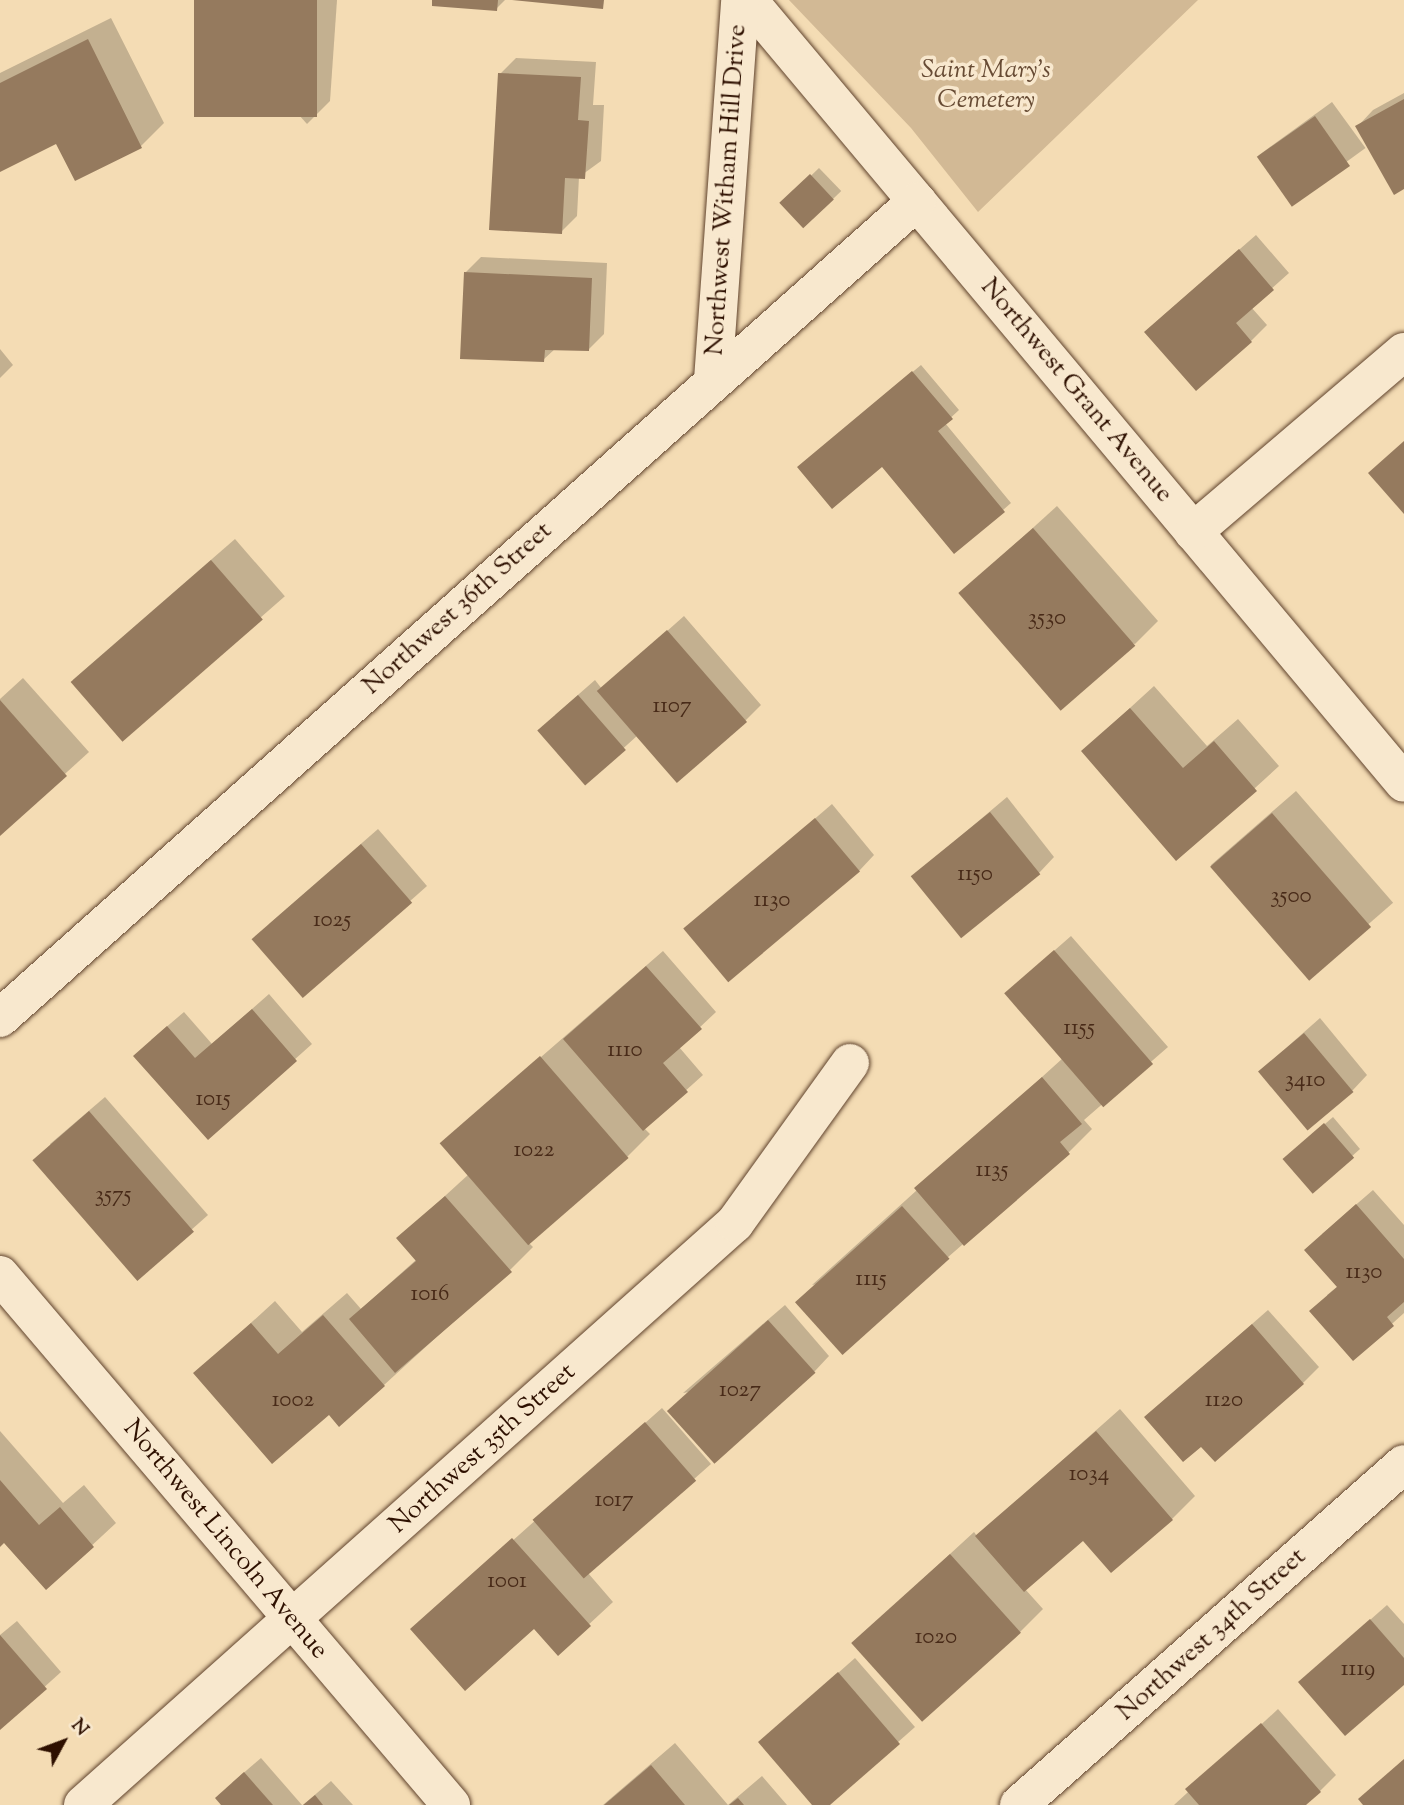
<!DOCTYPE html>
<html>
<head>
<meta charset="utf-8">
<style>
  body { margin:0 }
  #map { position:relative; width:1404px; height:1805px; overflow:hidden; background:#f4dcb4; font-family:"Sorts Mill Goudy",serif }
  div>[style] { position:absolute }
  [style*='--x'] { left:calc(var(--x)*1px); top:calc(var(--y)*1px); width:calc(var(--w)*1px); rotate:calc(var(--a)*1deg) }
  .green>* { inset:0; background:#d2b995 }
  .shadow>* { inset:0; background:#0003; transform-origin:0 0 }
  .building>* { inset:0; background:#957a5e; transform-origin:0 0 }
  .roads { filter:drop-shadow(0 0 2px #60432d) drop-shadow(0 0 2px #60432d) }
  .minor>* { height:38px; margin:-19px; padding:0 19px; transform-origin:19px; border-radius:19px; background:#f8e8ce }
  span { translate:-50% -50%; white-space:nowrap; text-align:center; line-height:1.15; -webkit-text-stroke:7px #f8e8ce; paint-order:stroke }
  .number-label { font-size:23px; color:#482a18 }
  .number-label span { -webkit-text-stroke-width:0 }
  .park-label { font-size:26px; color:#674b34; font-style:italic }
  .street-label { font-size:26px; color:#2e1000 }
  .north { position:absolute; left:28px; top:1707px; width:70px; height:70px; -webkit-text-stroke:5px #f8e8ce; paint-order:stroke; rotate:49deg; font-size:19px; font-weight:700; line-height:28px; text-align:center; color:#2e1000 }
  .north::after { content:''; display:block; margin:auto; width:24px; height:32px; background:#2e1000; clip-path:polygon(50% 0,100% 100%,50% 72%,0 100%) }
</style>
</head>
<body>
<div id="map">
  <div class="green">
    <i style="clip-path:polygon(789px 0,1198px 0,978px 212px,911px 128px)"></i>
  </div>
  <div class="shadow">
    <i style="clip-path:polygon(196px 0,337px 0,330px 101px,307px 124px)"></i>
    <i style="clip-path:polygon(434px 0,505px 0,496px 9px)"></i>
    <i style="clip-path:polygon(111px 18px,164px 123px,141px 146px,56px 141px,0 170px,0 73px)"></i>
    <i style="clip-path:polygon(516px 58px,596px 62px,593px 105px,604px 105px,601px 161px,579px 177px,577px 216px,561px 232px,500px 74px)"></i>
    <i style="clip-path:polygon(1404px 93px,1404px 187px,1358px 126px,1373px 110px)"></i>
    <i style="left:1332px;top:102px;width:57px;height:91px;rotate:54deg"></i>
    <i style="left:819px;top:168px;width:32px;height:51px;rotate:46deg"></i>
    <i style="clip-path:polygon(1256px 235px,1289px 273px,1251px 307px,1267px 325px,1251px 341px,1163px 316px)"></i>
    <i style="clip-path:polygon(481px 257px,607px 263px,604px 334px,588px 350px,556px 348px,543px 360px,465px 273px)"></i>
    <i style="clip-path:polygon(0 349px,13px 365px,0 378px)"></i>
    <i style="clip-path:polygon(921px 365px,959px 410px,945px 423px,1011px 503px,1003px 510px,882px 465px,807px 460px)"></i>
    <i style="clip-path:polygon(1057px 506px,1158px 621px,1135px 644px,961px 593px)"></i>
    <i style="left:235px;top:539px;width:76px;height:215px;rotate:49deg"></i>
    <i style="clip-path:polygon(684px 616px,761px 705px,745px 721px,638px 735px,585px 783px,555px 715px,595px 680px,602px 689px)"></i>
    <i style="clip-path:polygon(23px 678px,89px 752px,0 833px,0 699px)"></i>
    <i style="clip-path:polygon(1154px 686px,1207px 746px,1238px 719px,1279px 766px,1177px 859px,1083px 751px)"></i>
    <i style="left:1296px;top:791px;width:148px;height:113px;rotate:49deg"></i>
    <i style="clip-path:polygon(1007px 797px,1054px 857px,1039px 873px,912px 877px)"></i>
    <i style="clip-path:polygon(832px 804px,874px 855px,859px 871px,686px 929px)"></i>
    <i style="clip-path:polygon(378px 829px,427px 886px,303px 996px,269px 924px)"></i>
    <i style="clip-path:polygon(1071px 936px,1168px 1047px,1084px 1120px,1092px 1129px,1069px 1152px,947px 1258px,812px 1285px,1063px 1058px,1023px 978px)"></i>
    <i style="clip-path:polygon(663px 951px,716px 1012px,679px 1047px,703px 1075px,644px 1128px,650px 1134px,627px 1157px,528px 1242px,533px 1247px,510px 1270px,384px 1385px,329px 1413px,196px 1373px,275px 1301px,302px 1332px,347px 1293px,361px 1309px,417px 1259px,399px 1238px,469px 1174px,442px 1143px)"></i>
    <i style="clip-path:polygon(269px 994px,312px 1044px,208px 1137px,151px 1040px,184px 1012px,212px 1044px)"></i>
    <i style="clip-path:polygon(1320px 1018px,1367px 1075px,1352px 1091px,1260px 1071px)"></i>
    <i style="clip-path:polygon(105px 1097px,208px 1215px,137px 1278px,50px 1144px)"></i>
    <i style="clip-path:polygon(1333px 1117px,1360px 1149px,1313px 1191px,1293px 1152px)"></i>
    <i style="clip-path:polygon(1373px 1190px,1404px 1225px,1404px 1313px,1353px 1359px,1327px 1295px,1338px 1286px,1322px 1234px)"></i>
    <i style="clip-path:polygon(785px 1305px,829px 1356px,814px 1372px,683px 1393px)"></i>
    <i style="clip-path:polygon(1268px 1310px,1319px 1367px,1303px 1383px,1201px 1444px,1163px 1402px)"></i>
    <i style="clip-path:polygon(662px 1408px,711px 1464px,588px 1573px,613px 1602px,558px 1653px,535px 1627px,413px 1629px)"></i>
    <i style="clip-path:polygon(1120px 1409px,1195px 1496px,1172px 1519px,1083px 1539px,1025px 1589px,1043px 1609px,1020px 1632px,853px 1643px,974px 1532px,977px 1536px)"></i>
    <i style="clip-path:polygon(0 1431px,63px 1503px,84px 1485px,116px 1523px,46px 1588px,4px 1541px,0 1544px)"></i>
    <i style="clip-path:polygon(1387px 1605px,1404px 1624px,1404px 1682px,1300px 1682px)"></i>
    <i style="clip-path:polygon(17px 1621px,61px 1672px,0 1727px,0 1635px)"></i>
    <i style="clip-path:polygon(855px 1658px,915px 1727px,827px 1805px,815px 1805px,760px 1742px)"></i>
    <i style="clip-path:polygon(1278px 1709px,1336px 1775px,1320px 1791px,1304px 1805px,1174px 1805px)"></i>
    <i style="clip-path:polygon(675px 1743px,728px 1805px,762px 1776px,787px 1805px,603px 1805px)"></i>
    <i style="clip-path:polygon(261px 1758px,302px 1805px,223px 1805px,233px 1782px)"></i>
    <i style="clip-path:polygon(331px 1781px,353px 1805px,303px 1805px)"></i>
  </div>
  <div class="building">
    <i style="left:194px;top:0;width:123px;height:117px"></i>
    <i style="clip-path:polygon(432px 0,498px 0,497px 11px,432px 6px)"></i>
    <i style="clip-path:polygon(512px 0,604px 0,603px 9px)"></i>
    <i style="clip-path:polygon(88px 39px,142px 148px,75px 181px,56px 144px,0 172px,0 83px)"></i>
    <i style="clip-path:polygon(498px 73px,581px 77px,578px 120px,589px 121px,585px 179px,565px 178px,562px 234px,489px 230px)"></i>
    <i style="clip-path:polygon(1404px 99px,1404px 189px,1394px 195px,1355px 126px)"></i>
    <i style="left:1315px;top:116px;width:61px;height:71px;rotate:55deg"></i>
    <i style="left:810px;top:174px;width:35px;height:42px;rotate:47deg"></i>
    <i style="clip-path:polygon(1239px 249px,1274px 290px,1236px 323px,1252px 342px,1196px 391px,1144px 332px)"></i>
    <i style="clip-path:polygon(464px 272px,592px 278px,589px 351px,545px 350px,544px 362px,460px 359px)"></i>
    <i style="clip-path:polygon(912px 371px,953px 419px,938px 431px,1005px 512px,954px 554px,882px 467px,832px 509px,797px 467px)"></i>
    <i style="clip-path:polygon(1404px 441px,1404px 514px,1368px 473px)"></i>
    <i style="left:1033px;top:528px;width:156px;height:99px;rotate:49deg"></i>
    <i style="left:211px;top:560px;width:79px;height:186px;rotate:49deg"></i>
    <i style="left:667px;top:630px;width:122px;height:93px;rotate:49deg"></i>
    <i style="left:578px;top:695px;width:73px;height:54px;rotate:49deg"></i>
    <i style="clip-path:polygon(0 700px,67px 776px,0 836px)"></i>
    <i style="clip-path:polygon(1130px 708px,1183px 768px,1214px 741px,1257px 791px,1176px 861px,1081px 751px)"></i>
    <i style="left:990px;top:812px;width:80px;height:102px;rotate:51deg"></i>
    <i style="left:1272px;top:813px;width:151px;height:82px;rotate:49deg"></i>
    <i style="left:815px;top:818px;width:70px;height:172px;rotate:50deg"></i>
    <i style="left:361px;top:844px;width:78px;height:145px;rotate:49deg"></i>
    <i style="left:1054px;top:950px;width:151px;height:66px;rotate:49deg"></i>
    <i style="clip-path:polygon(646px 966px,702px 1029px,663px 1063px,688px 1092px,643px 1131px,563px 1039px)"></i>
    <i style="clip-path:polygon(252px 1009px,297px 1061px,208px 1140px,133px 1056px,167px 1026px,195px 1058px)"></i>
    <i style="left:1304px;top:1033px;width:77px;height:60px;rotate:50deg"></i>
    <i style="left:540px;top:1056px;width:135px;height:133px;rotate:49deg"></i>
    <i style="clip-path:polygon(1042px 1077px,1082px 1124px,1060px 1142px,1070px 1154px,964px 1246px,914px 1188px)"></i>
    <i style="left:89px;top:1111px;width:160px;height:75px;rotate:49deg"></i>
    <i style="left:1324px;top:1123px;width:46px;height:55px;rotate:49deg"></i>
    <i style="clip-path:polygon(445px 1196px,512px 1272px,395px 1373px,349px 1319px,416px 1261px,396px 1238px)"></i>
    <i style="clip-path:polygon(1356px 1204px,1404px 1259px,1404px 1302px,1387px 1317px,1394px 1326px,1353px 1361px,1309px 1311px,1337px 1287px,1304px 1250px)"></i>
    <i style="left:902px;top:1206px;width:71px;height:144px;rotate:48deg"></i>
    <i style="clip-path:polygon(323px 1315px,385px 1386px,339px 1427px,329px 1415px,272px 1464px,193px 1373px,251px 1323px,278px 1354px)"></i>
    <i style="left:768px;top:1320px;width:71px;height:136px;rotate:48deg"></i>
    <i style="clip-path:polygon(1252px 1324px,1304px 1384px,1215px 1462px,1201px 1447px,1183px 1462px,1144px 1417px)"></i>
    <i style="left:645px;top:1422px;width:78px;height:149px;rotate:49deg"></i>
    <i style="clip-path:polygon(1096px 1431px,1173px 1520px,1111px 1573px,1083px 1541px,1024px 1592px,975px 1536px)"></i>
    <i style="clip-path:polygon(0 1480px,39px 1525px,60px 1507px,94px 1547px,46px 1590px,4px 1543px,0 1547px)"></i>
    <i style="clip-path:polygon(512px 1538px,591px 1626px,558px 1656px,534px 1629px,465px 1691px,410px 1629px)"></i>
    <i style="left:950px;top:1554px;width:106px;height:133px;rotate:48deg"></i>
    <i style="clip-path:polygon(1370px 1619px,1404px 1658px,1404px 1685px,1345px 1736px,1298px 1682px)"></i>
    <i style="clip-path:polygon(0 1635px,47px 1689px,0 1730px)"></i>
    <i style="clip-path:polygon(838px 1672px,900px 1744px,830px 1805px,812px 1805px,758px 1742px)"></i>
    <i style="clip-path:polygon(1261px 1723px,1321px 1792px,1306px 1805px,1199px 1805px,1185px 1789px)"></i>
    <i style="clip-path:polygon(1404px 1759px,1404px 1805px,1363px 1805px,1358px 1799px)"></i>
    <i style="clip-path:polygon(651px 1765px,685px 1805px,604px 1805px)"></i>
    <i style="clip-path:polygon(244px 1772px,273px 1805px,221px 1805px,215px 1798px)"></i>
    <i style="clip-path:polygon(315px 1795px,323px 1805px,303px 1805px)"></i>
    <i style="clip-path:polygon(738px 1798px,744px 1805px,729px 1805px)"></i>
  </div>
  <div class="roads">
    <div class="minor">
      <i style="--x:748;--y:0;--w:1021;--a:50.04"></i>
      <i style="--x:713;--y:380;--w:381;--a:-85.9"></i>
      <i style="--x:1193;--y:532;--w:277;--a:-40.5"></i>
      <i style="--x:0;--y:1018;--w:1228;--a:-41.7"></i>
      <i style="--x:0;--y:1275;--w:696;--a:49.6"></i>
      <i style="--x:83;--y:1805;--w:874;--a:-41.75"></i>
      <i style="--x:735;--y:1223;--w:197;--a:-54.3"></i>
      <i style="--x:1019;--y:1805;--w:514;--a:-41.53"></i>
    </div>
  </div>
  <div class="number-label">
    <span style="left:1047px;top:619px">3530</span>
    <span style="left:672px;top:707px">1107</span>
    <span style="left:975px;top:875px">1150</span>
    <span style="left:1291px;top:897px">3500</span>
    <span style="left:772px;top:901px">1130</span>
    <span style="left:332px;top:921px">1025</span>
    <span style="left:1079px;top:1029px">1155</span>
    <span style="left:625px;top:1051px">1110</span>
    <span style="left:1305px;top:1081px">3410</span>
    <span style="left:213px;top:1100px">1015</span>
    <span style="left:534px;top:1151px">1022</span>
    <span style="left:992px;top:1171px">1135</span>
    <span style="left:113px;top:1196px">3575</span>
    <span style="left:1364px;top:1273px">1130</span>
    <span style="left:871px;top:1280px">1115</span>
    <span style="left:430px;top:1295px">1016</span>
    <span style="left:740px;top:1391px">1027</span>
    <span style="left:293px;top:1401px">1002</span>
    <span style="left:1224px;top:1401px">1120</span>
    <span style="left:1089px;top:1475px">1034</span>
    <span style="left:614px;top:1501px">1017</span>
    <span style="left:507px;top:1582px">1001</span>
    <span style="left:936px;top:1638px">1020</span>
    <span style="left:1358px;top:1670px">1119</span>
  </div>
  <div class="park-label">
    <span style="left:986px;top:86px">Saint Mary's<br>Cemetery</span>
  </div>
  <div class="street-label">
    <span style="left:727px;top:190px;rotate:-86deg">Northwest Witham Hill Drive</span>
    <span style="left:1076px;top:391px;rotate:50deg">Northwest Grant Avenue</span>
    <span style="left:458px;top:609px;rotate:-42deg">Northwest 36th Street</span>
    <span style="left:483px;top:1449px;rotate:-42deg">Northwest 35th Street</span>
    <span style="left:225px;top:1540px;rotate:50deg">Northwest Lincoln Avenue</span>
    <span style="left:1212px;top:1635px;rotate:-42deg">Northwest 34th Street</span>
  </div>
  <div class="north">N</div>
</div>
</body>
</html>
